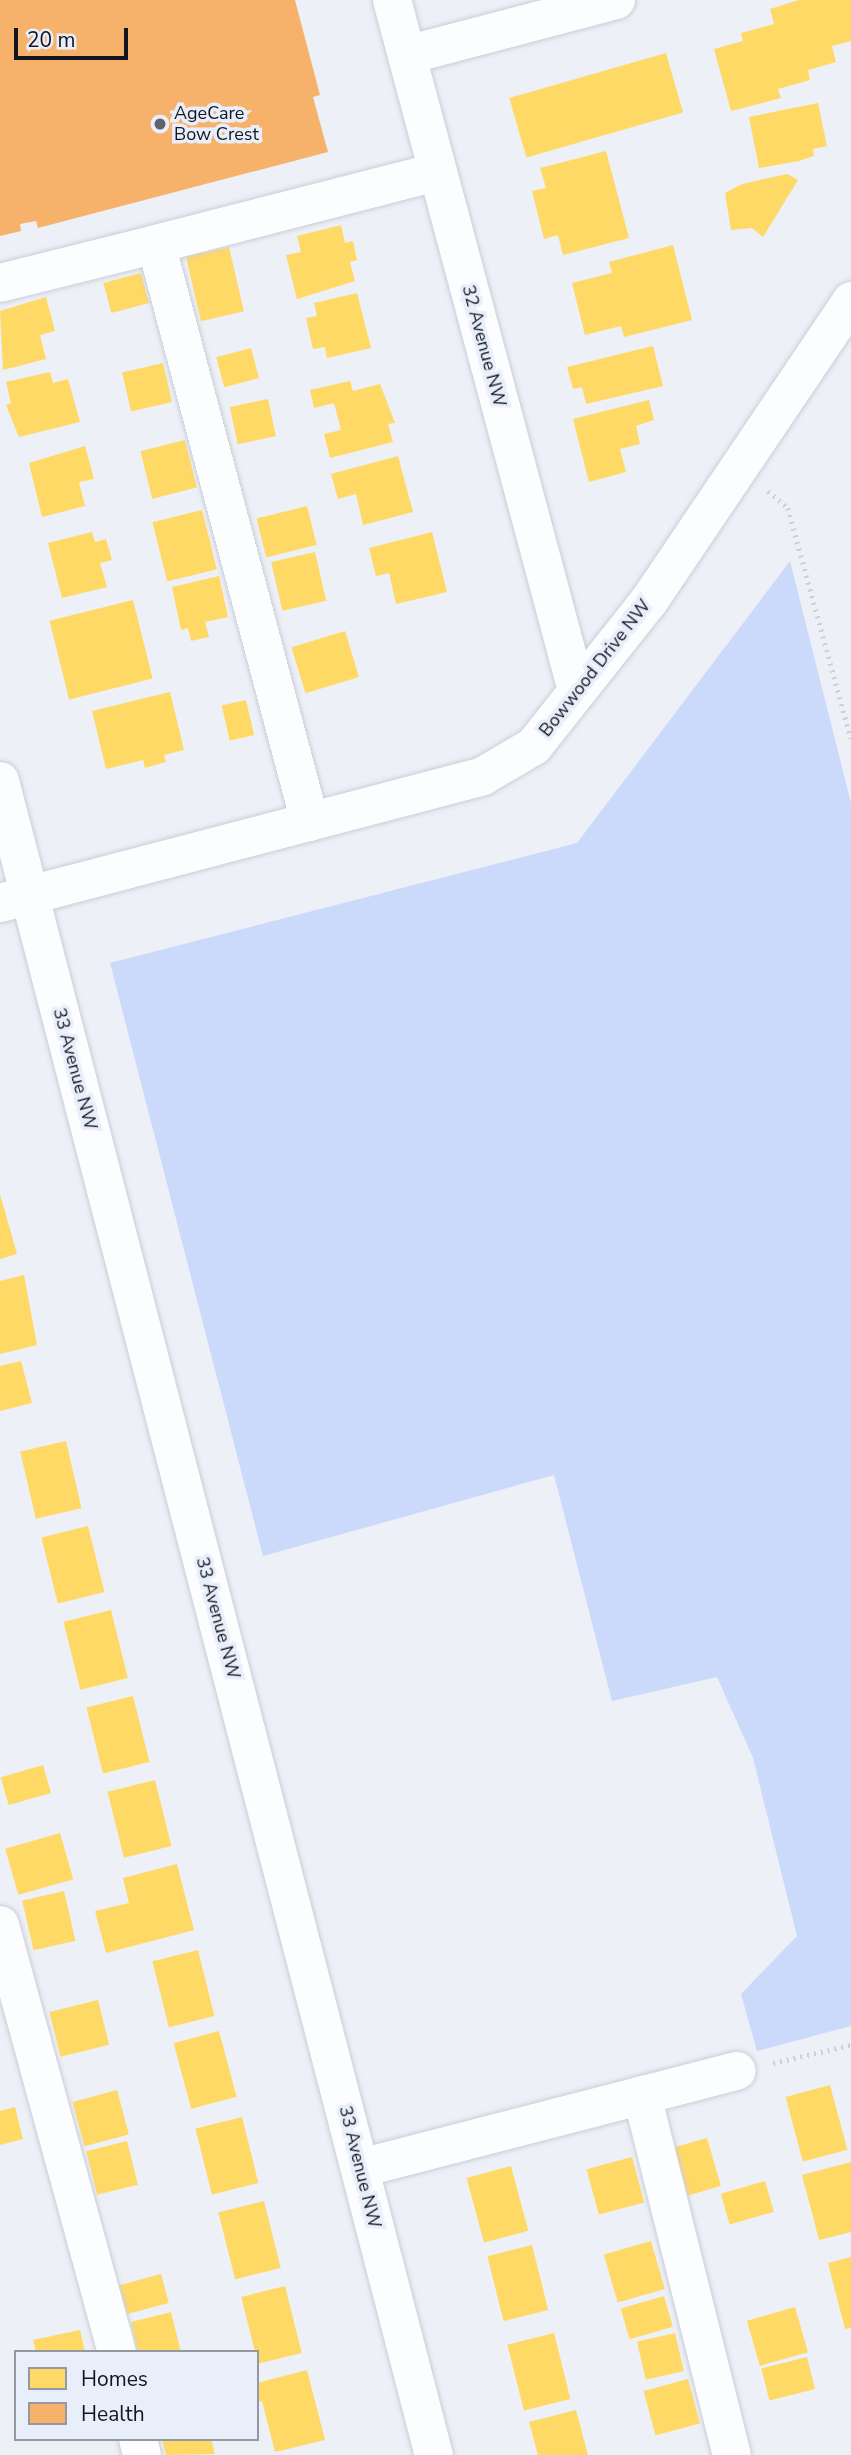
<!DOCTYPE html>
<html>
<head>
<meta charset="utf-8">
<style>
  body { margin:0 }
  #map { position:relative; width:851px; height:2455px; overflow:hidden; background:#edf0f7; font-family:"Nunito Sans",sans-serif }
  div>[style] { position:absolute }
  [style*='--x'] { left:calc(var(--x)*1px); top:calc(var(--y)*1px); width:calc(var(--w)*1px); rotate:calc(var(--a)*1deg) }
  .green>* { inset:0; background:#cbd9fa }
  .homes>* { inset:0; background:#ffd966; transform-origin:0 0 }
  .health>* { inset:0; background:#f6b26b }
  .path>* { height:4.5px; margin-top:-2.25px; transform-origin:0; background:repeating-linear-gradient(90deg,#cfd0d4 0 2px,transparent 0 7px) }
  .roads { filter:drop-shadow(0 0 2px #caced6) drop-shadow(0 0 2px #caced6) }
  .minor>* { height:38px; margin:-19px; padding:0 19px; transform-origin:19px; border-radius:19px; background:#fcfdfe }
  .dots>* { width:19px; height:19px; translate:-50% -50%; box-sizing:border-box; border:4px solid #e9eefb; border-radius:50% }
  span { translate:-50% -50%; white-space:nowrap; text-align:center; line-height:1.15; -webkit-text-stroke:7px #e9eefb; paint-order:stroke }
  .poi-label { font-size:18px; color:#121620 }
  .left { translate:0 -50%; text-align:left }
  .street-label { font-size:18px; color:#121620 }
  .legend { position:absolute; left:14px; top:2350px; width:245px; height:91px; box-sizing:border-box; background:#e9eefb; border:2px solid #9398a3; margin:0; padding:9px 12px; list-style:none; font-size:21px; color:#121620 }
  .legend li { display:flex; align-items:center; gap:14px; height:35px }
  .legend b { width:35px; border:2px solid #9398a3 }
  .scale { position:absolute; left:14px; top:28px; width:114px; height:32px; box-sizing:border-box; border:4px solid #121620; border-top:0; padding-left:9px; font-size:21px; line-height:24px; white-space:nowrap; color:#121620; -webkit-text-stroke:5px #e9eefb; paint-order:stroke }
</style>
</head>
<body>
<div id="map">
  <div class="green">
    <i style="clip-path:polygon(790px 561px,851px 803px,851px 2026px,757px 2051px,741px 1994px,797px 1936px,753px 1758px,717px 1677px,612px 1701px,554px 1475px,263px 1556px,110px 963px,577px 843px)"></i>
  </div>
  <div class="homes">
    <i style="clip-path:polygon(799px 0,851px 0,851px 41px,832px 46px,836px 62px,808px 70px,810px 80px,778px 89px,781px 98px,731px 111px,714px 49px,743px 41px,741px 33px,774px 24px,770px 9px)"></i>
    <i style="left:666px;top:53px;width:62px;height:163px;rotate:74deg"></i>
    <i style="clip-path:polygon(818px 103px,827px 146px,813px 149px,814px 156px,799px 161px,759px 168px,749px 117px)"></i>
    <i style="clip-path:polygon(606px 151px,629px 238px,563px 255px,558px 235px,544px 239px,532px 191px,546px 188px,540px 168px)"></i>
    <i style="clip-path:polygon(787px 174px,798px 180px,763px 237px,752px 228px,731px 230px,725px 193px,742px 184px)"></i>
    <i style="clip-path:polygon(341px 225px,345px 243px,353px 241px,357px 260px,350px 262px,355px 281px,297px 299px,286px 255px,301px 252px,297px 236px)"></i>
    <i style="clip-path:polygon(673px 245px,692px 320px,624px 337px,621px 326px,585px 335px,572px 283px,612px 273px,609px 262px)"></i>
    <i style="left:229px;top:247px;width:66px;height:44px;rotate:77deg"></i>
    <i style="left:141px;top:273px;width:31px;height:39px;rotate:75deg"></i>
    <i style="clip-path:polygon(357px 293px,371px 348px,327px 358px,325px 347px,313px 349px,306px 318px,317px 316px,314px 303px)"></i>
    <i style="clip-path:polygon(46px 297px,55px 331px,40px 335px,46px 359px,3px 370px,0 311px)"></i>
    <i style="clip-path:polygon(653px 346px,663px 386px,586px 404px,582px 387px,573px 389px,567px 367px)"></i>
    <i style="left:251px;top:348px;width:31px;height:36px;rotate:75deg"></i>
    <i style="left:163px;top:363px;width:40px;height:42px;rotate:77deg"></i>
    <i style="clip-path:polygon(50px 372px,53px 383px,68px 379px,80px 422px,19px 437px,6px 405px,11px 403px,6px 382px)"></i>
    <i style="clip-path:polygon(350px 381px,353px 391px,380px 384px,395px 423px,388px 424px,393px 442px,330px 458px,324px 434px,341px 430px,334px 403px,314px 408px,310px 390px)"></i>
    <i style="left:268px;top:399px;width:38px;height:39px;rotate:78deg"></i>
    <i style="clip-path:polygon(649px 400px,654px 420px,636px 426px,640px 444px,620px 449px,626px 472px,589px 482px,573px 419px)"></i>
    <i style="left:185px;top:440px;width:49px;height:46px;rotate:76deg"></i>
    <i style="clip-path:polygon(85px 446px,94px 479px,79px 482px,85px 506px,42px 517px,29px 463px)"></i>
    <i style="clip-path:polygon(398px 456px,413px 512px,363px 525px,356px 494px,338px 499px,331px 474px)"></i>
    <i style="left:307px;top:506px;width:40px;height:52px;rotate:76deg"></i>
    <i style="left:202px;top:510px;width:61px;height:51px;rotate:76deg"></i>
    <i style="clip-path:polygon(92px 532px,95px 542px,106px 539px,112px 560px,100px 563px,107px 587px,62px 598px,48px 543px)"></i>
    <i style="clip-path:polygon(432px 532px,447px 592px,396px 604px,389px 573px,376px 576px,369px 548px)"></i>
    <i style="left:315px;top:552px;width:50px;height:45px;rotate:77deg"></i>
    <i style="clip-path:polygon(219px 576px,228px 617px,205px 622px,209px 637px,191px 641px,188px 628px,181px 630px,172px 587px)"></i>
    <i style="left:133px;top:600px;width:81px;height:86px;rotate:76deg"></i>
    <i style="left:345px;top:631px;width:48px;height:56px;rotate:73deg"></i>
    <i style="clip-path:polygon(170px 692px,184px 750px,164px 755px,166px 762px,145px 768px,143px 760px,106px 769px,92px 711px)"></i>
    <i style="left:246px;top:700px;width:36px;height:25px;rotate:77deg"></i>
    <i style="clip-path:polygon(0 1194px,17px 1254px,0 1259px)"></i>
    <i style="clip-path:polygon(24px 1275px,37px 1345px,0 1354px,0 1281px)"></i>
    <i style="clip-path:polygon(21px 1361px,32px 1403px,0 1411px,0 1366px)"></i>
    <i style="left:66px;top:1441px;width:69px;height:47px;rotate:77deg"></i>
    <i style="left:88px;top:1526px;width:68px;height:48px;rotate:76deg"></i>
    <i style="left:111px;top:1610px;width:70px;height:49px;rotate:76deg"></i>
    <i style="left:133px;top:1696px;width:68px;height:48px;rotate:76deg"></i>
    <i style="left:43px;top:1765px;width:29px;height:44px;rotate:74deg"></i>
    <i style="left:155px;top:1780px;width:68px;height:49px;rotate:76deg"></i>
    <i style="left:60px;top:1833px;width:48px;height:57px;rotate:74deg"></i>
    <i style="clip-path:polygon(177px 1864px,194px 1930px,106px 1953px,95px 1911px,129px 1903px,123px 1878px)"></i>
    <i style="left:64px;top:1891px;width:51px;height:43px;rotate:77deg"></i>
    <i style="left:198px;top:1950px;width:68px;height:47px;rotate:76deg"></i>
    <i style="left:98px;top:2000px;width:46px;height:50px;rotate:76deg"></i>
    <i style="left:219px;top:2031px;width:68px;height:47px;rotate:75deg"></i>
    <i style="left:830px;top:2085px;width:67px;height:46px;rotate:75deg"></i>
    <i style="left:117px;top:2090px;width:46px;height:46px;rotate:75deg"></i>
    <i style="clip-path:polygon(15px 2107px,23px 2139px,0 2145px,0 2111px)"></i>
    <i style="left:242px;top:2117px;width:68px;height:48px;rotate:76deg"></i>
    <i style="left:707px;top:2138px;width:50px;height:34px;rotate:74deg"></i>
    <i style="left:127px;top:2141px;width:45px;height:42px;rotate:76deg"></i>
    <i style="left:632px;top:2157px;width:47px;height:47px;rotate:75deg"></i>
    <i style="clip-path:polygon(851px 2162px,851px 2232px,819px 2240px,802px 2175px)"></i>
    <i style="left:511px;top:2166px;width:67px;height:46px;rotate:75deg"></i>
    <i style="left:765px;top:2181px;width:32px;height:46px;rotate:74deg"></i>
    <i style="left:264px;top:2201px;width:69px;height:47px;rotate:76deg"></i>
    <i style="left:651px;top:2241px;width:50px;height:49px;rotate:74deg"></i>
    <i style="left:532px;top:2245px;width:67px;height:46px;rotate:76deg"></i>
    <i style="clip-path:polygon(851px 2257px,851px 2328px,845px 2329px,828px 2263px)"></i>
    <i style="left:161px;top:2274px;width:30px;height:43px;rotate:75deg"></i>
    <i style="left:285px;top:2286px;width:69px;height:45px;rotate:76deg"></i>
    <i style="left:664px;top:2296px;width:32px;height:45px;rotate:74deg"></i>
    <i style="left:795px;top:2307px;width:47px;height:50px;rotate:74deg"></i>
    <i style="clip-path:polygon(171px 2312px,181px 2352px,138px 2352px,131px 2322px)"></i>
    <i style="clip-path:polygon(80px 2330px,85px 2352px,36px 2352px,33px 2340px)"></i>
    <i style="left:554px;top:2333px;width:68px;height:48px;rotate:76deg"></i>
    <i style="left:675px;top:2333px;width:39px;height:39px;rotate:77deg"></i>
    <i style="left:807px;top:2357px;width:33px;height:47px;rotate:76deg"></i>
    <i style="clip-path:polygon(307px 2370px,325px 2440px,275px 2452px,262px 2401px,257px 2402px,257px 2383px)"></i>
    <i style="left:688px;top:2379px;width:46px;height:46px;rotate:75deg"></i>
    <i style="clip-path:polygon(576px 2410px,588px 2455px,538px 2455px,529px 2422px)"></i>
    <i style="clip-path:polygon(162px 2439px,211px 2439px,215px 2454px,166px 2455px)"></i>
  </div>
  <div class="health">
    <i style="clip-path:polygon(0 0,295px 0,320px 95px,313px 97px,328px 152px,38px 228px,36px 221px,20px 224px,21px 231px,0 236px)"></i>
  </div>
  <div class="path">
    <i style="--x:768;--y:491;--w:26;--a:40"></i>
    <i style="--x:788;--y:508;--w:239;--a:74.7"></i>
    <i style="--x:773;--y:2063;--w:80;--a:-13"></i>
  </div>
  <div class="roads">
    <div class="minor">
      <i style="--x:392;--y:0;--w:715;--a:75.01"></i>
      <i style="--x:407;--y:55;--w:216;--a:-14.7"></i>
      <i style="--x:156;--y:244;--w:290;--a:-14.4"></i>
      <i style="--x:0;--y:283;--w:161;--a:-14"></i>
      <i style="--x:156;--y:244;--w:598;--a:75.08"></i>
      <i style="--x:0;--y:781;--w:1729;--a:75.47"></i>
      <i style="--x:0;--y:903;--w:499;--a:-14.7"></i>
      <i style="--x:483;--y:776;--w:59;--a:-30.5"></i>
      <i style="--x:534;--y:746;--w:185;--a:-51.6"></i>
      <i style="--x:649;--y:601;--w:362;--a:-56"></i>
      <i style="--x:0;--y:1925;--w:443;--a:74.7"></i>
      <i style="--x:642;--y:2095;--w:371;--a:76"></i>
      <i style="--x:361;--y:2168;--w:388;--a:-14.5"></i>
      <i style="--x:138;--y:2439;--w:16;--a:76"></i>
    </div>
  </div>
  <div class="dots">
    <i style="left:160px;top:124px;background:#5f626b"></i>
  </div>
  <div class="poi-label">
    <span class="left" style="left:174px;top:124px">AgeCare<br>Bow Crest</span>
  </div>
  <div class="street-label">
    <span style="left:484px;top:346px;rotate:75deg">32 Avenue NW</span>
    <span style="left:595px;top:668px;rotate:-52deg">Bowwood Drive NW</span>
    <span style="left:75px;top:1069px;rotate:75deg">33 Avenue NW</span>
    <span style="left:218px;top:1618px;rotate:75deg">33 Avenue NW</span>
    <span style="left:360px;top:2167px;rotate:76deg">33 Avenue NW</span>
  </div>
  <ul class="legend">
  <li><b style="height:19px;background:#ffd966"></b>Homes</li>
  <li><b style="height:19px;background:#f6b26b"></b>Health</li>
  </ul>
  <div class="scale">20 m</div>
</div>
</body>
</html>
